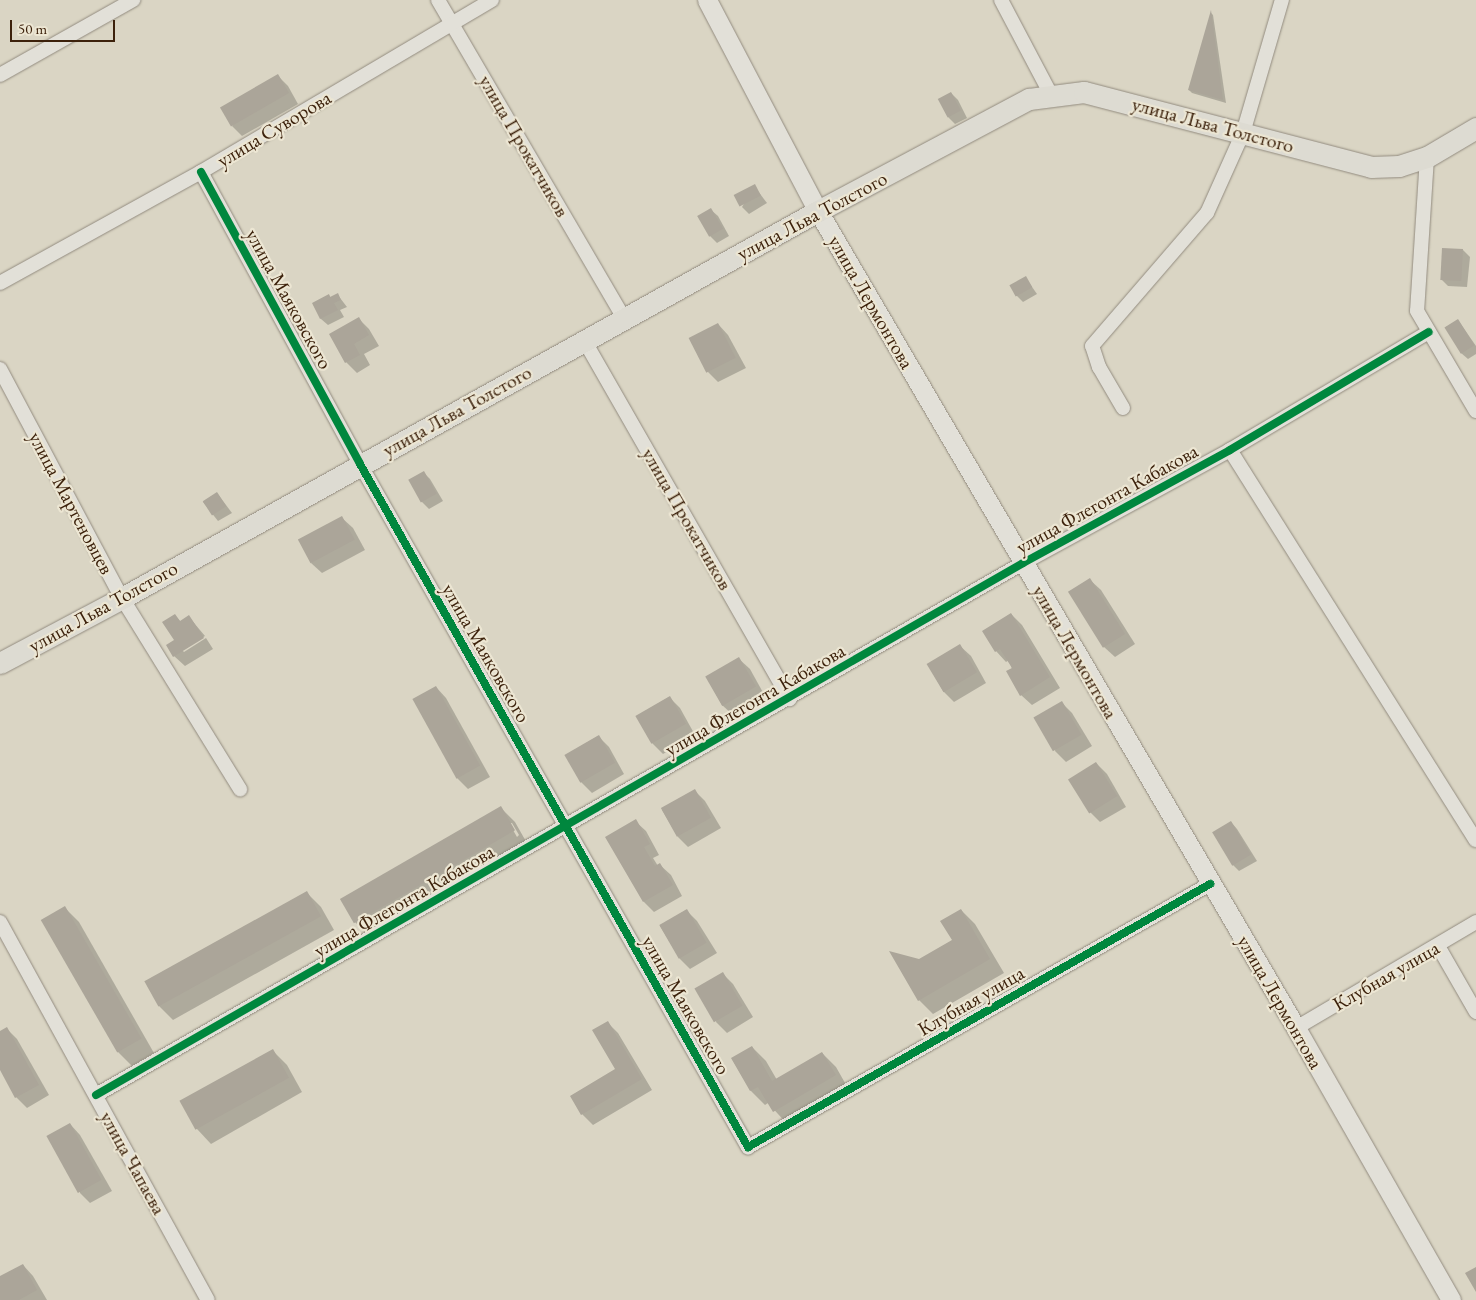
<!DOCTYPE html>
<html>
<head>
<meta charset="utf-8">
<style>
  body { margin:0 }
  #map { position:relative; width:1476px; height:1300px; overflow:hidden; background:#dad5c4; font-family:"EB Garamond",serif }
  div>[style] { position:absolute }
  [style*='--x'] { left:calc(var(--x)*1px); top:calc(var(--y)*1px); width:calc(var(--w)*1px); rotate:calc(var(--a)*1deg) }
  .shadow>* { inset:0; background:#0003 }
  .building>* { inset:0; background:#aba599; transform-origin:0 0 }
  .roads { filter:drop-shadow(0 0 1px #928b7f) drop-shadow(0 0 1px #928b7f) }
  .street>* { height:14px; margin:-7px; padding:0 7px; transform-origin:7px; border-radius:7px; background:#e2e0d8 }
  .secondary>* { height:19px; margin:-9.5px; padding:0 9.5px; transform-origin:9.5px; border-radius:9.5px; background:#e2e0d8 }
  .primary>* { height:21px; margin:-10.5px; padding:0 10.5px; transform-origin:10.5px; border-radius:10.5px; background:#dddbd2 }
  .cycleway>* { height:8px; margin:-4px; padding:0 4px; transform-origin:4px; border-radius:4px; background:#00873e }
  span { translate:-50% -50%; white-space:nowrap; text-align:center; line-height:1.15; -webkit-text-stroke:4.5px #ece6d3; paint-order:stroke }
  .street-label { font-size:20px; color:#3c210b }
  .scale { position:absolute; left:10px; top:20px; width:105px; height:22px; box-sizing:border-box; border:2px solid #3c210b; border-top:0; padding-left:6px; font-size:15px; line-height:18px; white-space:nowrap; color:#3c210b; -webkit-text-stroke:4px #ece6d3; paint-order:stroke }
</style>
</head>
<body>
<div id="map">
  <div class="shadow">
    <i style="clip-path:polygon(1211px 13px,1213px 15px,1226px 103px,1192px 93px,1189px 90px)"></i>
    <i style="clip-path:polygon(278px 76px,288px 86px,298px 104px,242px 136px,232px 126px)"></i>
    <i style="clip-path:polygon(951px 93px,958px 100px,967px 118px,955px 124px,948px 117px)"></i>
    <i style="clip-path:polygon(754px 186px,767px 203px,749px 214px,742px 207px)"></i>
    <i style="clip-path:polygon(711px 210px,718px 216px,729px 236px,717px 243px,710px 236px)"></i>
    <i style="clip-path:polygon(1463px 250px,1470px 257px,1467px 287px,1448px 286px,1441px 279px)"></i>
    <i style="clip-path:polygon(1025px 277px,1037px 294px,1023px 302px,1016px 295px)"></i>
    <i style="clip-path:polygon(337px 294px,347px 307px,340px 310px,344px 317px,328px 325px,321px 319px,313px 304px,329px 295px,331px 298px)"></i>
    <i style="clip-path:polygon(359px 319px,369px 329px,379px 346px,364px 354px,370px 365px,357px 373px,346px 362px)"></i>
    <i style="clip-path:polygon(1458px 320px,1476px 346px,1476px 354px,1468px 359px,1461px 353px,1446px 327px)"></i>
    <i style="clip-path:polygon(718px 324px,728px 335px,746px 368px,718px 382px,708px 372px)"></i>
    <i style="clip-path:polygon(424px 473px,430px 479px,443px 501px,429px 509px,422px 502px)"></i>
    <i style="clip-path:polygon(217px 493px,232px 513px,218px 521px,203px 502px)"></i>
    <i style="clip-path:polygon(342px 518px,353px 528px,365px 550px,322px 573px,311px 563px)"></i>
    <i style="clip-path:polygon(1090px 580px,1101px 590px,1135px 644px,1115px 657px,1104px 647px,1070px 592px)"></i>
    <i style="clip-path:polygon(1011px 614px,1022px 625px,1060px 688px,1032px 705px,1021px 695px,1009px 660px,1006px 662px,996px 651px)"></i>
    <i style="clip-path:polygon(175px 616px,181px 622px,189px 617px,205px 636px,182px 650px,184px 652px,206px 638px,213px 649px,185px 666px,174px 656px)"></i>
    <i style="clip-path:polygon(960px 646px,971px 656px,986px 683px,954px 702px,943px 691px,928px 664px)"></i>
    <i style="clip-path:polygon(739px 659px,750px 669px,765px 696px,733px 715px,722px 705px,707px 678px)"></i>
    <i style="clip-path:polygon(436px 687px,446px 698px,490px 777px,468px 789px,457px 778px)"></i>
    <i style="clip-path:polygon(669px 697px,680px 708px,695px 735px,663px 754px,652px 743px,637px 716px)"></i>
    <i style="clip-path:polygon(1061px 702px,1072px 713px,1092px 746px,1066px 762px,1055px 751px)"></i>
    <i style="clip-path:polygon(598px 736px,609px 747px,624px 774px,592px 793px,581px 782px,566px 755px)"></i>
    <i style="clip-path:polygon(1096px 763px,1107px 774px,1126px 807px,1100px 822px,1090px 812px)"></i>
    <i style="clip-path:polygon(695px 791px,705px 801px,721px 828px,688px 847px,678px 837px,662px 810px)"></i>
    <i style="clip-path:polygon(evenodd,501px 808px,515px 822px,528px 845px,368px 935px,354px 921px,501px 808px,509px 823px,512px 823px,519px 835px,517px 837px,509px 823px)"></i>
    <i style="clip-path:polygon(635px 821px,646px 831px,659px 855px,653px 858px,658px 866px,660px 865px,671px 875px,682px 896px,654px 912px,644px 902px)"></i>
    <i style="clip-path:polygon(1231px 822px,1237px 829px,1257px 861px,1239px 871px,1233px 865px,1214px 833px)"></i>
    <i style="clip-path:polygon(307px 893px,321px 907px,334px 930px,173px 1020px,159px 1006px,146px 983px)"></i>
    <i style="clip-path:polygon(65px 908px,79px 922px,154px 1053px,132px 1066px,118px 1052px)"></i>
    <i style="clip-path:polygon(686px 910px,697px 921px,717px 953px,690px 969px,680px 959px,660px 926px)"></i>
    <i style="clip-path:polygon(961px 910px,975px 924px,1004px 973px,933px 1014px,919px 1000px,920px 960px,953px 940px)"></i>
    <i style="clip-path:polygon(723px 974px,733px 984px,753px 1017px,727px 1033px,716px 1022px)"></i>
    <i style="clip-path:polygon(608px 1023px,618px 1033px,652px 1090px,593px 1125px,582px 1114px,571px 1096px,617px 1069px)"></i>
    <i style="clip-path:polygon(7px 1029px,17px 1039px,49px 1095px,27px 1108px,16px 1097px,0 1068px,0 1032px)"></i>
    <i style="clip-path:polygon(752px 1047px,766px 1061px,777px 1080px,822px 1053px,836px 1067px,849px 1090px,788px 1125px,768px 1103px,765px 1105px,751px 1091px,732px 1059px)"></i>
    <i style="clip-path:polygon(273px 1051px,287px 1065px,302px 1092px,211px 1144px,197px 1129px,182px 1102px)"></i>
    <i style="clip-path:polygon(70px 1124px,80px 1135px,112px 1191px,90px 1203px,80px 1193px)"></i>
    <i style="clip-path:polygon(23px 1265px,33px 1276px,47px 1300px,0 1300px,0 1277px)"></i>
  </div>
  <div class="building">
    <i style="clip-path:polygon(1211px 10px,1223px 100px,1188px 90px)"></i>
    <i style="left:278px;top:74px;width:22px;height:67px;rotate:60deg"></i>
    <i style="left:951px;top:92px;width:21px;height:15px;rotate:62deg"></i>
    <i style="left:755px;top:184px;width:13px;height:24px;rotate:63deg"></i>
    <i style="left:711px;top:208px;width:24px;height:16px;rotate:60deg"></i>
    <i style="left:1442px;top:248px;width:21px;height:32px;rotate:3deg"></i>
    <i style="left:1026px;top:276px;width:13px;height:19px;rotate:61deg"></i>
    <i style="clip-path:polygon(338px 293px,341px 300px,334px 303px,338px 310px,320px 319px,312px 303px,329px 294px,330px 297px)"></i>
    <i style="clip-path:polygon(359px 317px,369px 335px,354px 344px,360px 355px,345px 363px,329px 334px)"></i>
    <i style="left:1458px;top:319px;width:31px;height:16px;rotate:58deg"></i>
    <i style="left:718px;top:323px;width:39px;height:33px;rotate:63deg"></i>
    <i style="left:424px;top:471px;width:26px;height:18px;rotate:61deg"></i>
    <i style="left:217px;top:492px;width:17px;height:17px;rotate:57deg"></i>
    <i style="left:342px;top:516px;width:27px;height:50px;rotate:62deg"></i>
    <i style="left:1090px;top:578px;width:66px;height:26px;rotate:58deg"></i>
    <i style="clip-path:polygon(1011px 613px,1050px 677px,1020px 696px,1006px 671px,1012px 668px,1000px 649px,995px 652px,982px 631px)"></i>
    <i style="clip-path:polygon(175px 614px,180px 621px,189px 615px,204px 638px,173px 657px,166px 645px,174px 640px,162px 622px)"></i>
    <i style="left:960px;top:644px;width:33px;height:39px;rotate:59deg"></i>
    <i style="left:739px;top:657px;width:34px;height:39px;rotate:60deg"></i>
    <i style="left:436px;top:686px;width:91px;height:27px;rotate:61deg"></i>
    <i style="left:670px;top:696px;width:32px;height:40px;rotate:60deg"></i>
    <i style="left:1062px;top:701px;width:39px;height:33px;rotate:60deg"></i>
    <i style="left:599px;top:735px;width:32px;height:40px;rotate:60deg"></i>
    <i style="left:1096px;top:762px;width:40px;height:33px;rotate:58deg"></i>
    <i style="left:695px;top:789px;width:33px;height:39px;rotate:61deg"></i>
    <i style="left:501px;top:806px;width:28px;height:186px;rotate:60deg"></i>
    <i style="clip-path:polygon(636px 819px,650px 844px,644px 847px,655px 866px,660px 863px,673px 885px,643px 902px,605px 837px)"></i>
    <i style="left:1231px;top:821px;width:39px;height:22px;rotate:59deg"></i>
    <i style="left:307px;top:891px;width:29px;height:186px;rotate:61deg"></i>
    <i style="left:65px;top:906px;width:153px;height:28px;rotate:60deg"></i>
    <i style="left:687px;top:909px;width:39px;height:32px;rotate:60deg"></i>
    <i style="clip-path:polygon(961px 909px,990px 959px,918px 1001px,889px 951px,919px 959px,952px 940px,940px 921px)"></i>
    <i style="left:723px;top:972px;width:39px;height:33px;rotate:60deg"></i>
    <i style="clip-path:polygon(608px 1021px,642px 1079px,581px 1115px,570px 1096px,615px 1069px,592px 1030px)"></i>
    <i style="clip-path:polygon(7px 1027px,39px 1085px,15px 1098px,0 1070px,0 1031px)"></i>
    <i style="clip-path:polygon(752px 1046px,772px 1081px,822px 1052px,836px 1075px,773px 1112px,758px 1087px,750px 1091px,731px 1058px)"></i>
    <i style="left:273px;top:1049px;width:33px;height:107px;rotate:61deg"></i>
    <i style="left:70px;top:1123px;width:65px;height:27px;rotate:61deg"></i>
    <i style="clip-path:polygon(23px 1264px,37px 1290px,19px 1300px,0 1300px,0 1276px)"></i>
    <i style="clip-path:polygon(1476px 1267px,1476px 1292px,1465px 1273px)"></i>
  </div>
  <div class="roads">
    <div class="street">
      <i style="--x:438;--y:0;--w:368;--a:59.7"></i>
      <i style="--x:1001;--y:0;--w:107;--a:62.2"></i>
      <i style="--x:0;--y:75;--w:153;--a:-29.4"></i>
      <i style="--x:1427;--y:157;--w:154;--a:93.7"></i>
      <i style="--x:1417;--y:311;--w:116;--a:59.5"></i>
      <i style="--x:201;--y:172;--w:332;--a:61.4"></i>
      <i style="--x:360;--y:464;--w:786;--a:60.4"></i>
      <i style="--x:748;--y:1147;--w:532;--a:-29.65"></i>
      <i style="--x:0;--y:283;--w:230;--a:-28.9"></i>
      <i style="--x:201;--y:172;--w:338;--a:-30.6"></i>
      <i style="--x:584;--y:340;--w:414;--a:60.2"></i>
      <i style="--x:0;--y:369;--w:259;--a:62"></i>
      <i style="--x:122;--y:598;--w:225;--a:58.3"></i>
      <i style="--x:1123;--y:408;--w:48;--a:-120.3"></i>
      <i style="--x:1099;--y:367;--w:22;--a:-108"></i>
      <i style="--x:1092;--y:346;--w:176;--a:-49.2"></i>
      <i style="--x:1207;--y:213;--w:88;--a:-65.8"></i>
      <i style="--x:1243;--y:133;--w:139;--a:-73.7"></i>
      <i style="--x:1230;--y:450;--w:461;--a:57.8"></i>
      <i style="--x:0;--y:922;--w:431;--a:61.2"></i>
      <i style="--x:1438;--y:946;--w:76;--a:60.1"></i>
      <i style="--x:1296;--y:1028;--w:209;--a:-30.5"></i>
      <i style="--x:96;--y:1095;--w:1069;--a:-29.85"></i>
      <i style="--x:1023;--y:563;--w:236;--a:-28.6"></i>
      <i style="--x:1230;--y:450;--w:231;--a:-30.7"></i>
    </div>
    <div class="secondary">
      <i style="--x:707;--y:0;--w:238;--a:62.3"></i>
      <i style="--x:818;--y:211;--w:947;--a:59.67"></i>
      <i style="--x:1296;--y:1028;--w:313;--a:60.3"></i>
    </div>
    <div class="primary">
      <i style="--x:0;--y:663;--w:138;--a:-28"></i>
      <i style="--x:122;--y:598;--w:796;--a:-29.08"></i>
      <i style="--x:818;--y:211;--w:239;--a:-28"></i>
      <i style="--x:1029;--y:99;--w:55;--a:-7.3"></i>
      <i style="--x:1084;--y:92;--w:297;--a:14.6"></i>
      <i style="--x:1371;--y:167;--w:28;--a:-2"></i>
      <i style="--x:1399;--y:166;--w:29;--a:-18"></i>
      <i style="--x:1427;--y:157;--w:57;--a:-30.6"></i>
    </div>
  </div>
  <div class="cycleway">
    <i style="--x:201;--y:172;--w:332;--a:61.4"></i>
    <i style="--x:360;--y:464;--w:786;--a:60.4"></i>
    <i style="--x:748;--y:1147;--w:532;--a:-29.65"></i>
    <i style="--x:96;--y:1095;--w:1069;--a:-29.85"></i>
    <i style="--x:1023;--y:563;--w:236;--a:-28.6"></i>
    <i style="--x:1230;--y:450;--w:231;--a:-30.7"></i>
  </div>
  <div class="street-label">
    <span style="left:1213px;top:125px;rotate:15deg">улица Льва Толстого</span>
    <span style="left:274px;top:129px;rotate:-31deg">улица Суворова</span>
    <span style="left:524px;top:146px;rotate:60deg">улица Прокатчиков</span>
    <span style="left:812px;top:216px;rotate:-28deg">улица Льва Толстого</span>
    <span style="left:289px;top:299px;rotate:61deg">улица Маяковского</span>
    <span style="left:871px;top:302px;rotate:60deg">улица Лермонтова</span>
    <span style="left:457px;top:411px;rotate:-29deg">улица Льва Толстого</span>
    <span style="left:1107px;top:499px;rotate:-29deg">улица Флегонта Кабакова</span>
    <span style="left:71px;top:503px;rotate:62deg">улица Мартеновцев</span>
    <span style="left:687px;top:519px;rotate:60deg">улица Прокатчиков</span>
    <span style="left:103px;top:607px;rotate:-29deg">улица Льва Толстого</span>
    <span style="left:1075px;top:652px;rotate:60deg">улица Лермонтова</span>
    <span style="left:486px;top:653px;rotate:60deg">улица Маяковского</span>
    <span style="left:755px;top:700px;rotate:-30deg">улица Флегонта Кабакова</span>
    <span style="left:404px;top:901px;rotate:-30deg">улица Флегонта Кабакова</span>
    <span style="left:1386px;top:976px;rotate:-30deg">Клубная улица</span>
    <span style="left:971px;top:1001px;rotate:-30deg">Клубная улица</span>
    <span style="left:1280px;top:1002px;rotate:60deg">улица Лермонтова</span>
    <span style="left:686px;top:1005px;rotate:60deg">улица Маяковского</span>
    <span style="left:133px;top:1163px;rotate:61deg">улица Чапаева</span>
  </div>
  <div class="scale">50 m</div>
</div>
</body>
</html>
